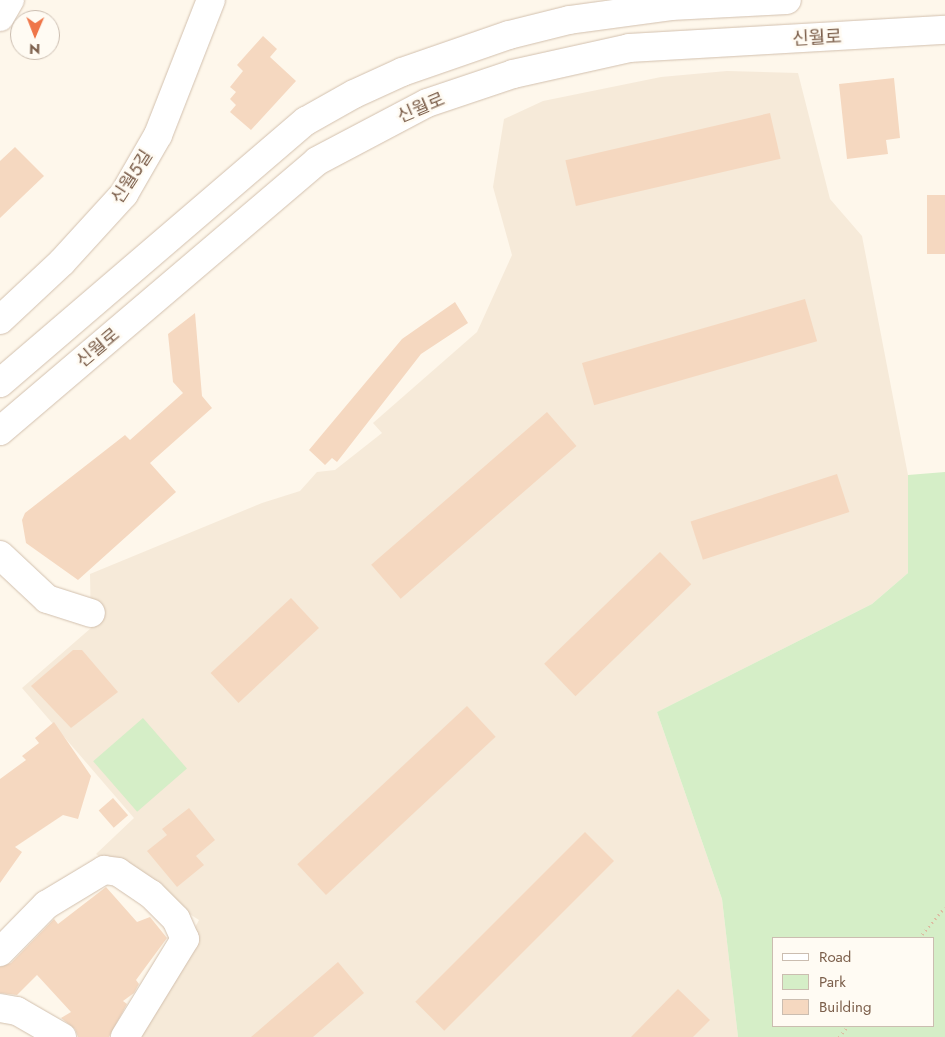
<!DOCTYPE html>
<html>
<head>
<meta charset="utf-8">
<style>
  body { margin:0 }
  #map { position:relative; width:945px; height:1037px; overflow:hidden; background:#fef7eb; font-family:Jost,"Noto Sans KR",sans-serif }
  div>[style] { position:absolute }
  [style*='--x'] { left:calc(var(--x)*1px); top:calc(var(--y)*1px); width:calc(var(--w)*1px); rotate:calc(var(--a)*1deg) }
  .residential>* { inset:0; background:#f6ead9 }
  .green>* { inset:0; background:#d5eec7; transform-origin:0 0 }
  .building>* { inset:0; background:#f5d8c0; transform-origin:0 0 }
  .path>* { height:3px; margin-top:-1.5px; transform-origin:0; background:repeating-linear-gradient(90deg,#dcbba2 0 1px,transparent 0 5px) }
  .roads { filter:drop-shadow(0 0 1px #d2c0ae) drop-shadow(0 0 1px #d2c0ae) }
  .minor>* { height:28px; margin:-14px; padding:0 14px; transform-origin:14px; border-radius:14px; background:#fff }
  span { translate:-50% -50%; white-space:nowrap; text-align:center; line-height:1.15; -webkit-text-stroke:5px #fffbf3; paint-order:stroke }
  .street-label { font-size:18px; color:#7c5f4b }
  .legend { position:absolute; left:772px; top:937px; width:162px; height:90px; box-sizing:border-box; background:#fffbf3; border:1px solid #cbbdb0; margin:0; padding:6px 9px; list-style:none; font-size:15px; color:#7c5f4b }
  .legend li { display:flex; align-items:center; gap:10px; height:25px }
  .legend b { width:25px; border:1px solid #cbbdb0 }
  .north { position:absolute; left:10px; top:10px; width:50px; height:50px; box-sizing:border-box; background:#fffbf3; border:1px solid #cbbdb0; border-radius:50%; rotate:181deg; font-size:14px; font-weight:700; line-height:20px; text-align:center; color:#7c5f4b }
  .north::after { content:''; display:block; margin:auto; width:18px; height:22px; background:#ef7649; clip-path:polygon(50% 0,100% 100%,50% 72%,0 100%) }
</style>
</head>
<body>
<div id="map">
  <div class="residential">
    <i style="clip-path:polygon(727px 71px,798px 73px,830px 199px,862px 236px,908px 475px,908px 573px,872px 604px,657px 712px,722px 899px,738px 1037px,136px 1037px,199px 920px,96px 854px,134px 818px,22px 688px,91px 628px,90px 574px,262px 503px,300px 491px,317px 472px,335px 470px,382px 433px,373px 423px,477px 332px,512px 255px,493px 187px,504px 119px,543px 101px,661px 77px)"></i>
  </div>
  <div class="green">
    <i style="clip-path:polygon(evenodd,945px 472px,945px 1037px,738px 1037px,722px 899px,657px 712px,872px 604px,908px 573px,908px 475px,945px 472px,774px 938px,934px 938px,934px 1026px,774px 1026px,774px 938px)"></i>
    <i style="left:143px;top:718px;width:67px;height:66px;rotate:49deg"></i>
  </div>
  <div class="building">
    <i style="clip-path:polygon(263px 36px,277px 49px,270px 57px,296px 81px,251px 130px,230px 112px,236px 105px,230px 99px,236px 92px,230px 87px,243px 71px,237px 65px)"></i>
    <i style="clip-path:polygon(894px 78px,900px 138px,886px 140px,888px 154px,847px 159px,839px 84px)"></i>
    <i style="left:770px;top:113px;width:47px;height:210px;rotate:77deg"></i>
    <i style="clip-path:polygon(15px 147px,44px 176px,0 218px,0 161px)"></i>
    <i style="left:927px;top:195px;width:18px;height:59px"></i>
    <i style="left:805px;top:299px;width:44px;height:232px;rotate:74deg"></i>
    <i style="clip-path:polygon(455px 302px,468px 323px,421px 354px,337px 462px,332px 458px,325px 465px,309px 450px,402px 339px)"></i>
    <i style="clip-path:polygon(195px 313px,202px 396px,212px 408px,150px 463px,176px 492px,78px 580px,26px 543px,22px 520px,25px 513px,125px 435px,130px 440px,183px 393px,173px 382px,168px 334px)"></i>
    <i style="left:547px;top:412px;width:45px;height:233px;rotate:49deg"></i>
    <i style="left:837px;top:474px;width:40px;height:154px;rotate:72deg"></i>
    <i style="left:660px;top:552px;width:45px;height:161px;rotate:46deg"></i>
    <i style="left:291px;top:598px;width:41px;height:110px;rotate:47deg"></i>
    <i style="clip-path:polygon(73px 650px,82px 650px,118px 692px,71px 728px,31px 686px)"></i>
    <i style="left:467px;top:706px;width:42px;height:232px;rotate:47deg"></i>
    <i style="clip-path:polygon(54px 722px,91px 776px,78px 819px,63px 815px,15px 847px,22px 852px,0 883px,0 779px,26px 760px,22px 756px,39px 743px,35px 738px)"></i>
    <i style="left:113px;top:798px;width:23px;height:19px;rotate:49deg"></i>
    <i style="clip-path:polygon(189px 808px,215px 840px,196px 856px,204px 865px,177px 887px,147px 851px,167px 835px,162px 829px)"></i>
    <i style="left:585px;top:832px;width:41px;height:240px;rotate:45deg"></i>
    <i style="clip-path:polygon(106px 887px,137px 922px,150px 917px,167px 938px,136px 980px,139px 984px,134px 993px,123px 1001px,127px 1004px,109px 1037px,78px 1037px,75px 1029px,61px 1018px,71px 1012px,37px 975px,17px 995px,0 993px,0 967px,11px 963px,54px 919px,58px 924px)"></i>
    <i style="clip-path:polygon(338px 962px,364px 993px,313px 1037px,251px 1037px)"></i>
    <i style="clip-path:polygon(678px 989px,710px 1020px,693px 1037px,631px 1037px)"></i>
  </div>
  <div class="path">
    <i style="--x:919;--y:938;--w:40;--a:-50"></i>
    <i style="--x:839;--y:1037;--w:14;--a:-51"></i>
  </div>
  <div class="roads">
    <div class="minor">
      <i style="--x:0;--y:17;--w:20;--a:-60"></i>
      <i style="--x:0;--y:320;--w:85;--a:-43.1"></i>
      <i style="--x:62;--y:262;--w:92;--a:-47.6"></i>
      <i style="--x:124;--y:194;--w:68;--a:-60"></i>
      <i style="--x:158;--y:135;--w:145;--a:-68.6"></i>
      <i style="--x:0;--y:383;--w:403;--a:-40.6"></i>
      <i style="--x:306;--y:121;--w:55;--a:-29.4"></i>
      <i style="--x:354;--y:94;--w:53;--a:-24.6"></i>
      <i style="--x:402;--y:72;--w:113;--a:-19.1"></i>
      <i style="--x:509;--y:35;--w:62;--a:-14"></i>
      <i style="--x:569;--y:20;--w:103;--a:-7.8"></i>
      <i style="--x:671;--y:6;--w:116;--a:-3"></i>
      <i style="--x:0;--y:431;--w:416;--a:-40.4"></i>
      <i style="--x:317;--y:161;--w:124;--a:-27.8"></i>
      <i style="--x:427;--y:103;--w:91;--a:-18.6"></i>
      <i style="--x:513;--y:74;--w:119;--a:-12.6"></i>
      <i style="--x:629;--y:48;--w:317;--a:-3.3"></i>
      <i style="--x:0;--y:555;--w:64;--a:43.1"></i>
      <i style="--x:47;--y:599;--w:46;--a:17.7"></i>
      <i style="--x:0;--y:952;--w:66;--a:-45.6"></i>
      <i style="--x:46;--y:905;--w:68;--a:-31.1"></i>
      <i style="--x:104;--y:870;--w:14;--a:8"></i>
      <i style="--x:118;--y:872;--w:40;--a:34"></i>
      <i style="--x:151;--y:894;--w:35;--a:45"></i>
      <i style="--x:176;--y:919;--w:22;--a:66"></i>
      <i style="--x:185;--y:939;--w:115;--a:121.5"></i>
      <i style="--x:0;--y:1008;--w:17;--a:10"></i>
      <i style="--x:17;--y:1011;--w:52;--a:30"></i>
    </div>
  </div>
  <div class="street-label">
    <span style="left:817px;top:38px;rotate:-3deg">신월로</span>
    <span style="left:421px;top:108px;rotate:-23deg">신월로</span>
    <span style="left:132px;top:177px;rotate:-57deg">신월5길</span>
    <span style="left:98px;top:348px;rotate:-40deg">신월로</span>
  </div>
  <ul class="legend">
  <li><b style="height:6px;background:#fff"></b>Road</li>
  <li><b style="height:14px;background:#d5eec7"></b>Park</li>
  <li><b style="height:14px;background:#f5d8c0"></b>Building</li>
  </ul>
  <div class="north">N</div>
</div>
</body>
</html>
